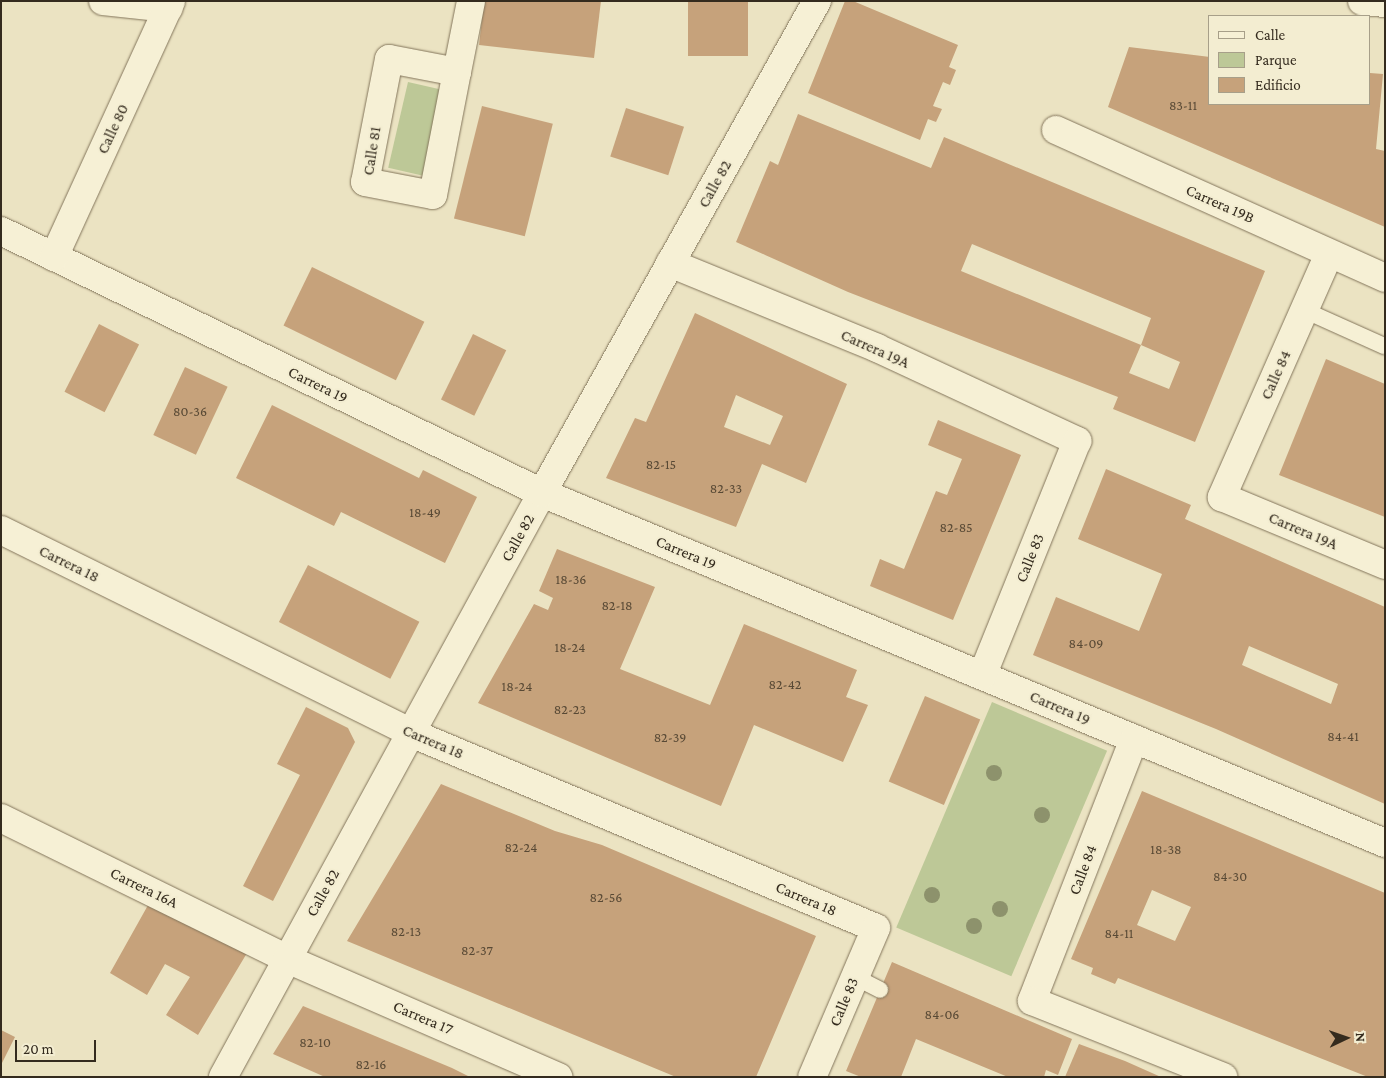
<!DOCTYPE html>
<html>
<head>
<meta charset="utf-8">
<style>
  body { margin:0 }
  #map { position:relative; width:1386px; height:1078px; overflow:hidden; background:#ebe3c2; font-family:"Crimson Pro",serif }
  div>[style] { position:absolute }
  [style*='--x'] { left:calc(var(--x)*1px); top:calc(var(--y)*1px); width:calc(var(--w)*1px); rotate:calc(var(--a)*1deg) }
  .green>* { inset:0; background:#bdc897; transform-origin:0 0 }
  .building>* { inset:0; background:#c6a27b; transform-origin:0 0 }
  .roads { filter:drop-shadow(0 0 1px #83755b) drop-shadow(0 0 1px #83755b) }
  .service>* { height:16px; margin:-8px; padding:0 8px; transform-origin:8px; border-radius:8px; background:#f6f0d5 }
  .minor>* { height:28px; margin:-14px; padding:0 14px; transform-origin:14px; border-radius:14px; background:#f6f0d5 }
  .secondary>* { height:28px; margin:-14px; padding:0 14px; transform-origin:14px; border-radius:14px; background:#f6f0d5 }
  .trees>* { width:16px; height:16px; margin:-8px; border-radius:50%; background:#8d926c }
  span { translate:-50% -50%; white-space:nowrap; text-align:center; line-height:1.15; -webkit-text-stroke:4px #f3edd1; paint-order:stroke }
  .number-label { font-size:14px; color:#584935 }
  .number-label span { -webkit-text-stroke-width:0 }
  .street-label { font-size:16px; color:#342b1e }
  .frame { position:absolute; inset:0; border:2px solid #342b1e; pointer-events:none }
  .legend { position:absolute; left:1208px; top:15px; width:162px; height:90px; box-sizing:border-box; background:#f3edd1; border:1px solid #a79f89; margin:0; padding:6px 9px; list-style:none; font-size:15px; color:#342b1e }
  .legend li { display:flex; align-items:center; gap:10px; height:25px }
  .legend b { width:25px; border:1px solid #a79f89 }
  .north { position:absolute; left:1321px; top:1013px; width:50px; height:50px; -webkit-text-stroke:4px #f3edd1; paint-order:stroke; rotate:87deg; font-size:14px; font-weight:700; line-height:20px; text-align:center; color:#342b1e }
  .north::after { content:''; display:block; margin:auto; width:18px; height:22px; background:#342b1e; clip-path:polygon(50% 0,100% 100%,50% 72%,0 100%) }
  .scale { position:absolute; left:15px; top:1040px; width:81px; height:22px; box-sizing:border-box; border:2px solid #342b1e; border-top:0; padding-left:6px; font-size:15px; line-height:18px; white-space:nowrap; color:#342b1e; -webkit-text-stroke:4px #f3edd1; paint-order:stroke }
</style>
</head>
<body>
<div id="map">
  <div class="green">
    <i style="left:408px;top:82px;width:37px;height:88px;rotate:13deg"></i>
    <i style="left:992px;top:702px;width:125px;height:245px;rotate:23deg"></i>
  </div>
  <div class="building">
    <i style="clip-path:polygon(484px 1px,601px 1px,594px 58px,479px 45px)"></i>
    <i style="left:688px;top:1px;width:60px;height:55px"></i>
    <i style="clip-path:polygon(845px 1px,853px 1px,958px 45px,949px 67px,956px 70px,950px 85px,943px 82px,933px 106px,942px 109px,936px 122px,928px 119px,920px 140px,808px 93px)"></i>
    <i style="clip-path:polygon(1129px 47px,1210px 57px,1210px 104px,1370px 104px,1370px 73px,1383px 74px,1376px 149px,1385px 151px,1385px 227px,1108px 107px)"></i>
    <i style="left:482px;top:106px;width:73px;height:116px;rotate:14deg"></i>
    <i style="left:626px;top:108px;width:61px;height:51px;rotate:18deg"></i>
    <i style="clip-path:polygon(evenodd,798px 114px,931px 168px,944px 137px,1265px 271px,1195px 442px,1113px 409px,1118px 397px,848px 292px,736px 242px,770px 161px,778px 165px,798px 114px,972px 244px,1151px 318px,1141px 345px,1180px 362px,1169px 389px,1129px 373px,1141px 345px,961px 271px,972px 244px)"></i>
    <i style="left:312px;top:267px;width:125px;height:65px;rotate:26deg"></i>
    <i style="clip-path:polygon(evenodd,695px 313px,847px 384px,806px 483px,762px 464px,736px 527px,606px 478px,635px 418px,646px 422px,695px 313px,736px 395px,783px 416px,770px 445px,724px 427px,736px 395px)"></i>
    <i style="left:99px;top:324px;width:45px;height:76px;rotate:27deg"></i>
    <i style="left:473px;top:334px;width:37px;height:73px;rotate:26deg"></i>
    <i style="clip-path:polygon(1326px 359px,1385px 384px,1385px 517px,1279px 475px)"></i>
    <i style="left:185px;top:367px;width:47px;height:75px;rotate:25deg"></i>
    <i style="clip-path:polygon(272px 405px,419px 478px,423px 470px,477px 497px,445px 563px,341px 512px,334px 526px,236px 478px)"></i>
    <i style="clip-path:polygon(938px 420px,1021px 455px,953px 620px,870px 586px,880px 559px,904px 569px,936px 491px,947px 495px,962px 459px,928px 445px)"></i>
    <i style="clip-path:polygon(evenodd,1106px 469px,1191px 505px,1185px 519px,1385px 607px,1385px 804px,1216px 729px,1033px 655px,1056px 597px,1139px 631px,1162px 574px,1078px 539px,1106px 469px,1249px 646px,1338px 684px,1331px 704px,1242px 665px,1249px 646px)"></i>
    <i style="clip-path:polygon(557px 549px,655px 587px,620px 669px,710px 705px,744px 624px,857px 670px,846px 697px,868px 705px,843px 762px,754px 725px,721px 806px,478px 703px,534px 604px,548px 610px,553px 598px,539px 591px)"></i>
    <i style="left:308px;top:565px;width:125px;height:64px;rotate:27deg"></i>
    <i style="left:925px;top:696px;width:60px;height:93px;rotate:23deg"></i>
    <i style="clip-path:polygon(306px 707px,348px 728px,355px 742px,273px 901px,243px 886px,300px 775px,277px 764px)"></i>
    <i style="clip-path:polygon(441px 784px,555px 831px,602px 845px,816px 936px,756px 1077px,676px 1077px,347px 941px)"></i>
    <i style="clip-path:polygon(evenodd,1142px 791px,1385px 893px,1385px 1077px,1368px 1077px,1118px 978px,1115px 984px,1091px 974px,1093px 968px,1071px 959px,1142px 791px,1152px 890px,1191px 907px,1175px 941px,1137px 925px,1152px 890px)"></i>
    <i style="clip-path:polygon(152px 898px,247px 953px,198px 1035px,166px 1015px,190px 977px,165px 964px,147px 995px,110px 973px)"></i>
    <i style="clip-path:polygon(892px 962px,1072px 1039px,1058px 1075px,1046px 1070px,1044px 1077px,1008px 1077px,916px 1039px,901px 1077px,861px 1077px,846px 1071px)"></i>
    <i style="clip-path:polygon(303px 1006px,452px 1068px,470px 1077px,325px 1077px,273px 1054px)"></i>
    <i style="clip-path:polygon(1px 1030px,15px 1037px,1px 1065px)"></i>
    <i style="clip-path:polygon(1079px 1044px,1125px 1061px,1161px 1077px,1065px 1077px)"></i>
  </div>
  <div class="roads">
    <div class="service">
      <i style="--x:1304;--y:310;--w:88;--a:24.2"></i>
      <i style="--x:855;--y:977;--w:28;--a:27"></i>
    </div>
    <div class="minor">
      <i style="--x:103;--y:1;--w:66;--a:6.1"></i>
      <i style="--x:457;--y:72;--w:69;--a:-169.2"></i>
      <i style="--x:389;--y:59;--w:125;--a:101"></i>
      <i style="--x:365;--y:182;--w:69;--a:10.8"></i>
      <i style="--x:433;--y:195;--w:125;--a:-79"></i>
      <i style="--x:457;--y:72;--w:72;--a:-78.8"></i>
      <i style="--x:1056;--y:130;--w:361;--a:24.2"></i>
      <i style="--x:1;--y:231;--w:601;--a:25.84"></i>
      <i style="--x:542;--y:493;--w:913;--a:22.55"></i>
      <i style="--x:1329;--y:254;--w:266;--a:113.8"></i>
      <i style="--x:1222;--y:497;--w:177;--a:22.6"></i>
      <i style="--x:54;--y:257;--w:281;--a:-65.4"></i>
      <i style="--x:670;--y:263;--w:224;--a:22.3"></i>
      <i style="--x:877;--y:348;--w:221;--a:24.9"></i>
      <i style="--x:1077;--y:441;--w:253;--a:112"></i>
      <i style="--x:1;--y:530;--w:458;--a:26.3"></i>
      <i style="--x:411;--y:733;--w:504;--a:22.75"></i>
      <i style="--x:876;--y:928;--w:162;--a:113.2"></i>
      <i style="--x:1134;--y:739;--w:281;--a:111.3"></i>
      <i style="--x:1032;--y:1001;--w:206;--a:21.7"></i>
      <i style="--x:1;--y:818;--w:319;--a:26.2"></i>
      <i style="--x:287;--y:959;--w:296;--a:23.5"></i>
    </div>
    <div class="secondary">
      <i style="--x:1362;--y:1;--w:23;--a:5"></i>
      <i style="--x:223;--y:1077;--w:665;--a:-61.36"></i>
      <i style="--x:542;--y:493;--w:564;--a:-60.8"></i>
    </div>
  </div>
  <div class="trees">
    <i style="left:994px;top:773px"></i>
    <i style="left:1042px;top:815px"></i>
    <i style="left:932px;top:895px"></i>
    <i style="left:1000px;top:909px"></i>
    <i style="left:974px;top:926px"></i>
  </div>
  <div class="number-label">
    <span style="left:1183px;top:105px">83-11</span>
    <span style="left:190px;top:411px">80-36</span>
    <span style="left:661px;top:464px">82-15</span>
    <span style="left:726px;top:488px">82-33</span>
    <span style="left:425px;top:512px">18-49</span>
    <span style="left:956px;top:527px">82-85</span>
    <span style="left:571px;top:579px">18-36</span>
    <span style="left:617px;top:605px">82-18</span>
    <span style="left:1086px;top:643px">84-09</span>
    <span style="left:570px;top:647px">18-24</span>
    <span style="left:785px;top:684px">82-42</span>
    <span style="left:517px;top:686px">18-24</span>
    <span style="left:570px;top:709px">82-23</span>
    <span style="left:1343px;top:736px">84-41</span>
    <span style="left:670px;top:737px">82-39</span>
    <span style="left:521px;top:847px">82-24</span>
    <span style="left:1166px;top:849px">18-38</span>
    <span style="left:1230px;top:876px">84-30</span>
    <span style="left:606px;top:897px">82-56</span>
    <span style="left:406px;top:931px">82-13</span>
    <span style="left:1119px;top:933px">84-11</span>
    <span style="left:477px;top:950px">82-37</span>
    <span style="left:942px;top:1014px">84-06</span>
    <span style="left:315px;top:1042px">82-10</span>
    <span style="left:371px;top:1064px">82-16</span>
  </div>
  <div class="street-label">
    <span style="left:113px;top:129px;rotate:-65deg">Calle 80</span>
    <span style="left:372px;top:151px;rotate:-81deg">Calle 81</span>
    <span style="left:715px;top:184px;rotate:-61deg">Calle 82</span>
    <span style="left:1220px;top:204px;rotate:24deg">Carrera 19B</span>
    <span style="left:875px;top:349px;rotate:24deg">Carrera 19A</span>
    <span style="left:1276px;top:375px;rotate:-66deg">Calle 84</span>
    <span style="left:318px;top:385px;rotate:26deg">Carrera 19</span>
    <span style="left:1303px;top:531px;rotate:23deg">Carrera 19A</span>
    <span style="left:518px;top:538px;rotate:-61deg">Calle 82</span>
    <span style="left:686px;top:553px;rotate:23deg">Carrera 19</span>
    <span style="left:1030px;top:558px;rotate:-68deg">Calle 83</span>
    <span style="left:69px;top:564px;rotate:26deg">Carrera 18</span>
    <span style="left:1060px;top:708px;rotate:23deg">Carrera 19</span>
    <span style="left:433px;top:742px;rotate:23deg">Carrera 18</span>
    <span style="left:1083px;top:870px;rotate:-69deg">Calle 84</span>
    <span style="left:144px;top:888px;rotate:26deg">Carrera 16A</span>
    <span style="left:323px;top:893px;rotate:-61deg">Calle 82</span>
    <span style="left:806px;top:899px;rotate:23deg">Carrera 18</span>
    <span style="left:844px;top:1002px;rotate:-67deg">Calle 83</span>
    <span style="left:423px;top:1018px;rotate:23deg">Carrera 17</span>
  </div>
  <div class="frame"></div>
  <ul class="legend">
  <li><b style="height:6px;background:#f6f0d5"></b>Calle</li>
  <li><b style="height:14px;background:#bdc897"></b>Parque</li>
  <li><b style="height:14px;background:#c6a27b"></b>Edificio</li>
  </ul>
  <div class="north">N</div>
  <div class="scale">20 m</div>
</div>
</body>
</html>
